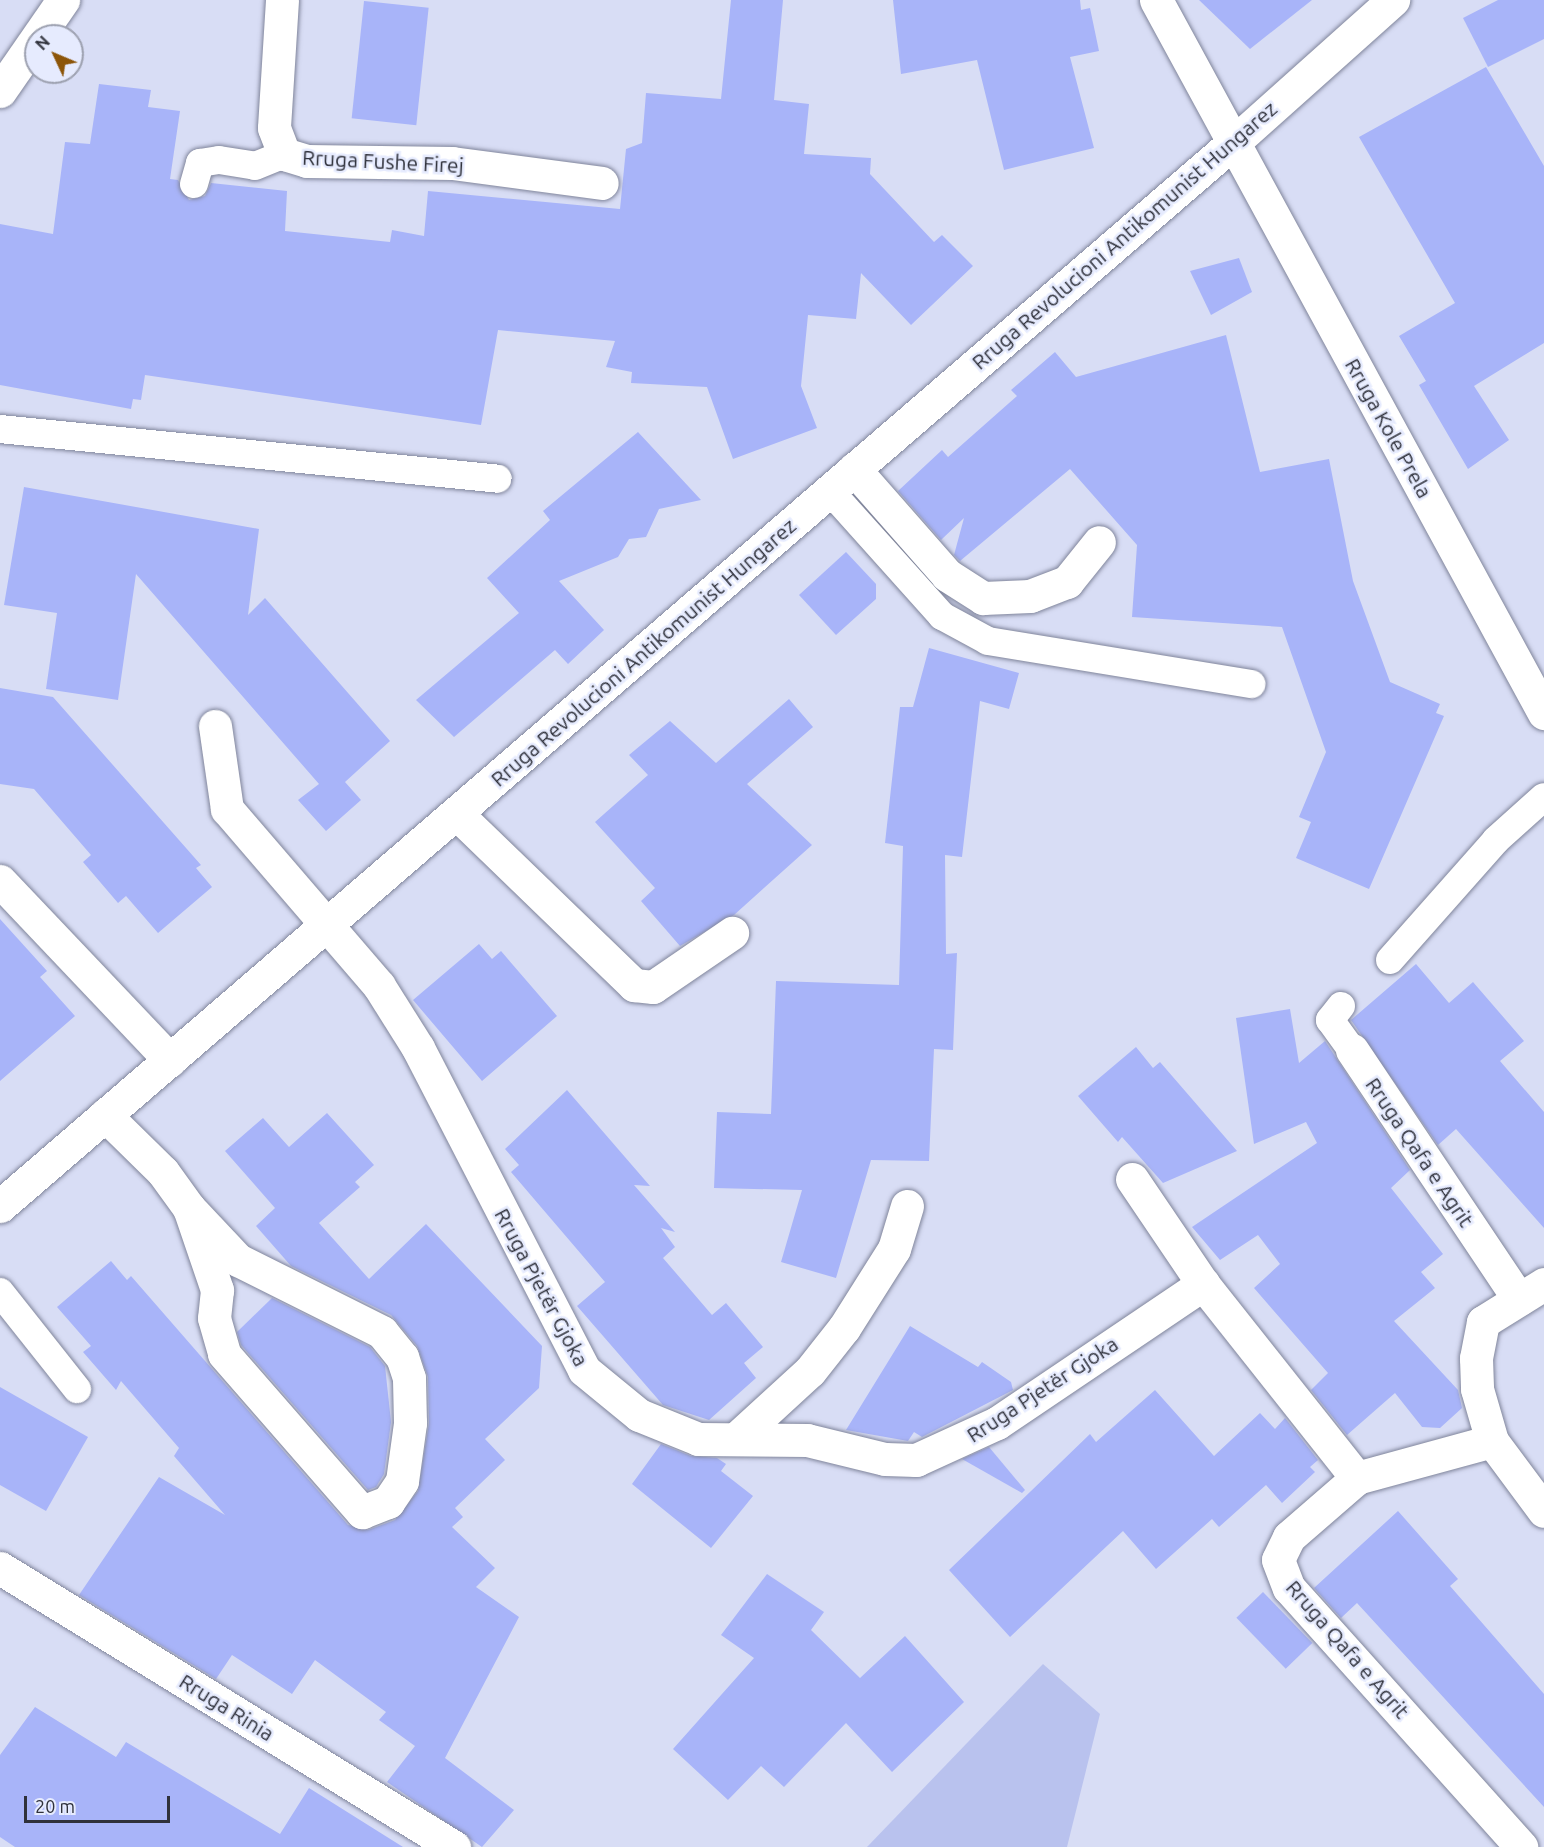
<!DOCTYPE html>
<html>
<head>
<meta charset="utf-8">
<style>
  body { margin:0 }
  #map { position:relative; width:1544px; height:1847px; overflow:hidden; background:#d8ddf5; font-family:Ubuntu,sans-serif }
  div>[style] { position:absolute }
  [style*='--x'] { left:calc(var(--x)*1px); top:calc(var(--y)*1px); width:calc(var(--w)*1px); rotate:calc(var(--a)*1deg) }
  .green>* { inset:0; background:#b9c2ee }
  .building>* { inset:0; background:#a8b4f9; transform-origin:0 0 }
  .roads { filter:drop-shadow(0 0 2px #80859b) drop-shadow(0 0 2px #80859b) }
  .lane>* { height:28px; margin:-14px; padding:0 14px; transform-origin:14px; border-radius:14px; background:#fff }
  .street>* { height:33px; margin:-16.5px; padding:0 16.5px; transform-origin:16.5px; border-radius:16.5px; background:#fff }
  .secondary>* { height:33px; margin:-16.5px; padding:0 16.5px; transform-origin:16.5px; border-radius:16.5px; background:#fff }
  span { translate:-50% -50%; white-space:nowrap; text-align:center; line-height:1.15; -webkit-text-stroke:5px #e6ebfe; paint-order:stroke }
  .street-label { font-size:21px; color:#2f313b }
  .north { position:absolute; left:24px; top:24px; width:60px; height:60px; box-sizing:border-box; background:#e6ebfe; border:2px solid #9da1b0; border-radius:50%; rotate:314deg; font-size:16px; font-weight:700; line-height:24px; text-align:center; color:#2f313b }
  .north::after { content:''; display:block; margin:auto; width:21px; height:27px; background:#8c5509; clip-path:polygon(50% 0,100% 100%,50% 72%,0 100%) }
  .scale { position:absolute; left:24px; top:1796px; width:146px; height:27px; box-sizing:border-box; border:3px solid #2f313b; border-top:0; padding-left:8px; font-size:18px; line-height:21px; white-space:nowrap; color:#2f313b; -webkit-text-stroke:4px #e6ebfe; paint-order:stroke }
</style>
</head>
<body>
<div id="map">
  <div class="green">
    <i style="clip-path:polygon(1043px 1664px,1100px 1714px,1067px 1847px,867px 1847px)"></i>
  </div>
  <div class="building">
    <i style="clip-path:polygon(731px 0,783px 0,774px 100px,809px 104px,804px 154px,871px 158px,870px 174px,934px 242px,942px 235px,973px 266px,911px 325px,861px 273px,856px 319px,808px 315px,801px 386px,817px 428px,733px 459px,707px 387px,631px 383px,632px 372px,606px 367px,615px 341px,498px 330px,481px 425px,145px 375px,141px 400px,133px 399px,131px 409px,0 385px,0 224px,53px 234px,65px 142px,90px 144px,99px 84px,151px 90px,148px 107px,180px 111px,170px 179px,178px 180px,189px 200px,205px 196px,211px 183px,287px 191px,285px 231px,390px 242px,392px 230px,424px 236px,428px 191px,620px 209px,626px 149px,642px 143px,646px 93px,721px 99px)"></i>
    <i style="clip-path:polygon(893px 0,1080px 0,1081px 10px,1090px 8px,1099px 51px,1070px 57px,1094px 148px,1004px 170px,977px 60px,901px 74px)"></i>
    <i style="clip-path:polygon(1199px 0,1312px 0,1250px 49px)"></i>
    <i style="clip-path:polygon(1498px 0,1544px 0,1544px 39px,1488px 67px,1463px 18px)"></i>
    <i style="left:364px;top:1px;width:65px;height:118px;rotate:6deg"></i>
    <i style="clip-path:polygon(1486px 67px,1544px 166px,1544px 343px,1474px 386px,1509px 440px,1468px 469px,1419px 385px,1426px 381px,1399px 336px,1455px 303px,1359px 137px)"></i>
    <i style="clip-path:polygon(1239px 258px,1252px 292px,1211px 315px,1190px 271px)"></i>
    <i style="clip-path:polygon(1226px 335px,1260px 472px,1329px 459px,1353px 581px,1390px 682px,1440px 704px,1436px 713px,1444px 716px,1369px 889px,1296px 858px,1311px 822px,1299px 817px,1326px 752px,1282px 627px,1132px 617px,1137px 545px,1070px 469px,960px 561px,954px 555px,964px 518px,941px 540px,898px 491px,942px 450px,948px 457px,1017px 396px,1011px 390px,1055px 352px,1076px 377px)"></i>
    <i style="clip-path:polygon(638px 432px,701px 500px,659px 509px,646px 537px,629px 539px,618px 557px,559px 581px,604px 630px,568px 664px,555px 650px,454px 737px,416px 700px,519px 613px,487px 578px,550px 520px,543px 511px)"></i>
    <i style="clip-path:polygon(24px 487px,259px 529px,248px 615px,265px 598px,390px 741px,345px 782px,361px 800px,326px 831px,298px 800px,319px 784px,136px 574px,118px 700px,46px 689px,57px 613px,4px 605px)"></i>
    <i style="clip-path:polygon(846px 552px,876px 584px,876px 599px,836px 635px,799px 595px)"></i>
    <i style="clip-path:polygon(929px 648px,1019px 673px,1009px 709px,980px 701px,962px 857px,945px 855px,946px 954px,957px 953px,953px 1050px,934px 1049px,929px 1161px,871px 1160px,836px 1278px,781px 1262px,802px 1190px,714px 1188px,717px 1112px,771px 1114px,776px 981px,899px 985px,903px 846px,885px 843px,900px 707px,913px 707px)"></i>
    <i style="clip-path:polygon(0 688px,53px 697px,201px 865px,196px 868px,212px 887px,158px 933px,126px 896px,118px 903px,83px 862px,91px 855px,34px 789px,0 784px)"></i>
    <i style="clip-path:polygon(789px 699px,813px 727px,747px 784px,812px 845px,734px 915px,680px 946px,641px 901px,655px 888px,595px 822px,648px 775px,629px 755px,670px 721px,716px 763px)"></i>
    <i style="clip-path:polygon(0 919px,47px 971px,40px 977px,75px 1016px,0 1081px)"></i>
    <i style="clip-path:polygon(479px 944px,492px 959px,501px 951px,557px 1016px,482px 1081px,413px 1000px)"></i>
    <i style="clip-path:polygon(1416px 964px,1449px 1003px,1473px 982px,1524px 1041px,1500px 1061px,1544px 1112px,1544px 1228px,1456px 1129px,1438px 1145px,1351px 1020px)"></i>
    <i style="clip-path:polygon(1290px 1009px,1299px 1063px,1325px 1041px,1410px 1170px,1391px 1188px,1443px 1254px,1421px 1272px,1435px 1288px,1394px 1321px,1458px 1390px,1462px 1408px,1440px 1428px,1422px 1427px,1395px 1393px,1347px 1435px,1311px 1390px,1328px 1373px,1254px 1288px,1280px 1264px,1258px 1235px,1220px 1260px,1192px 1227px,1317px 1143px,1306px 1122px,1254px 1144px,1236px 1018px)"></i>
    <i style="clip-path:polygon(1136px 1047px,1153px 1068px,1160px 1062px,1237px 1151px,1163px 1183px,1122px 1137px,1118px 1142px,1078px 1096px)"></i>
    <i style="clip-path:polygon(567px 1090px,650px 1186px,634px 1185px,675px 1232px,661px 1228px,675px 1247px,663px 1258px,712px 1315px,726px 1303px,763px 1347px,744px 1363px,756px 1378px,709px 1420px,663px 1405px,577px 1306px,605px 1282px,511px 1172px,519px 1165px,505px 1149px)"></i>
    <i style="clip-path:polygon(327px 1113px,374px 1165px,355px 1182px,360px 1187px,319px 1223px,369px 1279px,426px 1224px,542px 1346px,539px 1388px,485px 1439px,505px 1460px,455px 1508px,463px 1517px,452px 1527px,495px 1568px,476px 1587px,519px 1617px,445px 1758px,514px 1810px,482px 1847px,387px 1782px,415px 1746px,379px 1720px,386px 1712px,315px 1660px,292px 1694px,232px 1655px,216px 1679px,79px 1595px,159px 1477px,225px 1515px,174px 1456px,179px 1448px,121px 1381px,116px 1390px,83px 1352px,91px 1346px,57px 1307px,111px 1261px,127px 1280px,131px 1276px,348px 1525px,368px 1530px,395px 1520px,418px 1491px,429px 1423px,428px 1377px,417px 1346px,391px 1315px,291px 1266px,256px 1226px,275px 1208px,225px 1151px,263px 1118px,289px 1147px)"></i>
    <i style="clip-path:polygon(272px 1298px,370px 1347px,385px 1366px,391px 1422px,384px 1474px,376px 1487px,368px 1490px,241px 1345px,237px 1332px)"></i>
    <i style="clip-path:polygon(910px 1326px,978px 1367px,982px 1362px,1011px 1382px,1013px 1390px,922px 1437px,914px 1432px,908px 1441px,846px 1430px)"></i>
    <i style="clip-path:polygon(0 1387px,88px 1437px,46px 1511px,0 1485px)"></i>
    <i style="clip-path:polygon(1155px 1390px,1214px 1456px,1260px 1413px,1275px 1429px,1285px 1418px,1318px 1460px,1310px 1467px,1315px 1472px,1282px 1503px,1266px 1485px,1219px 1527px,1212px 1519px,1156px 1569px,1123px 1531px,1010px 1637px,949px 1570px,1090px 1434px,1096px 1442px)"></i>
    <i style="clip-path:polygon(661px 1444px,691px 1456px,717px 1458px,726px 1464px,721px 1471px,753px 1496px,711px 1548px,632px 1484px)"></i>
    <i style="clip-path:polygon(989px 1447px,1025px 1490px,1022px 1493px,962px 1459px)"></i>
    <i style="clip-path:polygon(1398px 1511px,1458px 1579px,1450px 1586px,1544px 1694px,1544px 1807px,1357px 1603px,1341px 1618px,1314px 1588px)"></i>
    <i style="clip-path:polygon(767px 1574px,824px 1612px,811px 1630px,860px 1678px,905px 1636px,964px 1702px,892px 1772px,846px 1723px,784px 1787px,761px 1766px,728px 1800px,673px 1749px,754px 1658px,721px 1635px)"></i>
    <i style="left:1263px;top:1592px;width:71px;height:37px;rotate:46deg"></i>
    <i style="clip-path:polygon(35px 1707px,116px 1757px,126px 1742px,280px 1834px,309px 1788px,403px 1847px,15px 1847px,0 1837px,0 1755px)"></i>
  </div>
  <div class="roads">
    <div class="lane">
      <i style="--x:194;--y:184;--w:22;--a:-74"></i>
      <i style="--x:200;--y:163;--w:19;--a:-9"></i>
      <i style="--x:219;--y:160;--w:36;--a:9"></i>
      <i style="--x:255;--y:166;--w:31;--a:-22"></i>
      <i style="--x:0;--y:429;--w:500;--a:5.7"></i>
      <i style="--x:830;--y:491;--w:168;--a:48.1"></i>
      <i style="--x:942;--y:616;--w:52;--a:28.5"></i>
      <i style="--x:988;--y:641;--w:267;--a:9.3"></i>
      <i style="--x:1390;--y:960;--w:160;--a:-48.5"></i>
      <i style="--x:1496;--y:840;--w:64;--a:-41.9"></i>
      <i style="--x:1341;--y:1006;--w:18;--a:128"></i>
      <i style="--x:1330;--y:1020;--w:37;--a:54"></i>
      <i style="--x:0;--y:1292;--w:124;--a:51.6"></i>
    </div>
    <div class="street">
      <i style="--x:282;--y:0;--w:128;--a:93.6"></i>
      <i style="--x:274;--y:128;--w:28;--a:69"></i>
      <i style="--x:284;--y:154;--w:24;--a:17"></i>
      <i style="--x:307;--y:161;--w:145;--a:0.8"></i>
      <i style="--x:452;--y:163;--w:151;--a:7.6"></i>
      <i style="--x:0;--y:91;--w:111;--a:-55.3"></i>
      <i style="--x:1233;--y:143;--w:215;--a:-41.8"></i>
      <i style="--x:854;--y:469;--w:141;--a:48.7"></i>
      <i style="--x:947;--y:575;--w:43;--a:32.6"></i>
      <i style="--x:983;--y:598;--w:47;--a:-2.4"></i>
      <i style="--x:1030;--y:596;--w:40;--a:-21"></i>
      <i style="--x:1067;--y:582;--w:51;--a:-51.3"></i>
      <i style="--x:215;--y:726;--w:84;--a:81.8"></i>
      <i style="--x:227;--y:809;--w:233;--a:49.3"></i>
      <i style="--x:379;--y:986;--w:73;--a:57.8"></i>
      <i style="--x:418;--y:1048;--w:362;--a:62.7"></i>
      <i style="--x:584;--y:1370;--w:71;--a:39.3"></i>
      <i style="--x:639;--y:1415;--w:64;--a:22.1"></i>
      <i style="--x:698;--y:1439;--w:109;--a:0.5"></i>
      <i style="--x:807;--y:1440;--w:80;--a:13.7"></i>
      <i style="--x:885;--y:1459;--w:31;--a:2"></i>
      <i style="--x:916;--y:1460;--w:89;--a:-24.6"></i>
      <i style="--x:997;--y:1423;--w:249;--a:-34"></i>
      <i style="--x:456;--y:813;--w:248;--a:44"></i>
      <i style="--x:634;--y:985;--w:19;--a:6"></i>
      <i style="--x:653;--y:987;--w:96;--a:-34.4"></i>
      <i style="--x:0;--y:881;--w:247;--a:46.5"></i>
      <i style="--x:1352;--y:1050;--w:300;--a:56.2"></i>
      <i style="--x:105;--y:1115;--w:81;--a:44.5"></i>
      <i style="--x:163;--y:1172;--w:44;--a:54.2"></i>
      <i style="--x:189;--y:1208;--w:87;--a:71.1"></i>
      <i style="--x:217;--y:1290;--w:28;--a:96"></i>
      <i style="--x:214;--y:1318;--w:37;--a:74"></i>
      <i style="--x:224;--y:1354;--w:210;--a:48.9"></i>
      <i style="--x:362;--y:1512;--w:28;--a:-21"></i>
      <i style="--x:388;--y:1502;--w:25;--a:-56"></i>
      <i style="--x:402;--y:1481;--w:59;--a:-82.1"></i>
      <i style="--x:410;--y:1423;--w:45;--a:-91.3"></i>
      <i style="--x:409;--y:1378;--w:22;--a:-108"></i>
      <i style="--x:402;--y:1357;--w:32;--a:-129"></i>
      <i style="--x:382;--y:1332;--w:161;--a:-153.4"></i>
      <i style="--x:238;--y:1260;--w:71;--a:-133.3"></i>
      <i style="--x:1132;--y:1179;--w:127;--a:55.9"></i>
      <i style="--x:1203;--y:1284;--w:248;--a:51.6"></i>
      <i style="--x:1544;--y:1284;--w:72;--a:148.1"></i>
      <i style="--x:1483;--y:1322;--w:37;--a:101"></i>
      <i style="--x:1476;--y:1358;--w:31;--a:88"></i>
      <i style="--x:1477;--y:1389;--w:54;--a:73.9"></i>
      <i style="--x:1492;--y:1441;--w:87;--a:53.4"></i>
      <i style="--x:739;--y:1436;--w:96;--a:-42.5"></i>
      <i style="--x:810;--y:1371;--w:55;--a:-51.7"></i>
      <i style="--x:844;--y:1328;--w:93;--a:-57.7"></i>
      <i style="--x:894;--y:1249;--w:45;--a:-73.2"></i>
      <i style="--x:1492;--y:1441;--w:140;--a:164.7"></i>
      <i style="--x:1357;--y:1478;--w:90;--a:139.1"></i>
      <i style="--x:1289;--y:1537;--w:25;--a:116"></i>
      <i style="--x:1278;--y:1560;--w:30;--a:69"></i>
      <i style="--x:1289;--y:1588;--w:348;--a:48.1"></i>
      <i style="--x:0;--y:1568;--w:533;--a:31.57"></i>
    </div>
    <div class="secondary">
      <i style="--x:1156;--y:0;--w:812;--a:61.45"></i>
      <i style="--x:0;--y:1206;--w:1628;--a:-40.77"></i>
    </div>
  </div>
  <div class="street-label">
    <span style="left:383px;top:161px;rotate:3deg">Rruga Fushe Firej</span>
    <span style="left:1124px;top:235px;rotate:-41deg">Rruga Revolucioni Antikomunist Hungarez</span>
    <span style="left:1389px;top:428px;rotate:61deg">Rruga Kole Prela</span>
    <span style="left:643px;top:652px;rotate:-41deg">Rruga Revolucioni Antikomunist Hungarez</span>
    <span style="left:1420px;top:1152px;rotate:56deg">Rruga Qafa e Agrit</span>
    <span style="left:542px;top:1287px;rotate:62deg">Rruga Pjetër Gjoka</span>
    <span style="left:1042px;top:1389px;rotate:-33deg">Rruga Pjetër Gjoka</span>
    <span style="left:1348px;top:1649px;rotate:49deg">Rruga Qafa e Agrit</span>
    <span style="left:227px;top:1707px;rotate:32deg">Rruga Rinia</span>
  </div>
  <div class="north">N</div>
  <div class="scale">20 m</div>
</div>
</body>
</html>
